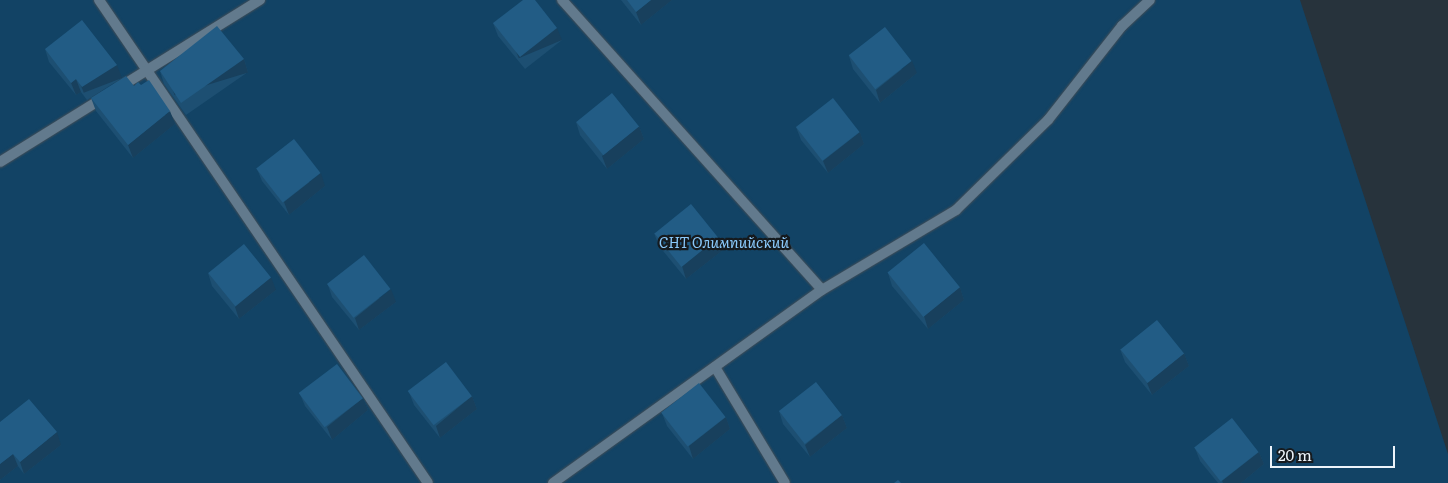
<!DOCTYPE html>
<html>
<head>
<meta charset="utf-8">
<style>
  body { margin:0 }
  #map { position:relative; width:1448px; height:483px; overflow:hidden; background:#27333c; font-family:Literata,serif }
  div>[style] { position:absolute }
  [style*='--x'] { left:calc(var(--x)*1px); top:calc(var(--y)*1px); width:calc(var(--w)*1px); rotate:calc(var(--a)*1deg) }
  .green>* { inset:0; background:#124365 }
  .roads { filter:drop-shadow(0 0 1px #434e57) drop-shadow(0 0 1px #434e57) }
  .service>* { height:10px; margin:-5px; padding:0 5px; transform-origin:5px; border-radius:5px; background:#627a8d }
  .minor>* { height:10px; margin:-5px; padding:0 5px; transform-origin:5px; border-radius:5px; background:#627a8d }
  .wall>* { inset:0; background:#1d4f72 }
  .shaded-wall>* { inset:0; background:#18405d; transform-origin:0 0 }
  .building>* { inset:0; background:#225c85; transform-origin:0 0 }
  span { translate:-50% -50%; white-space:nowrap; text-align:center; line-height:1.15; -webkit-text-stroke:4.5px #151a1e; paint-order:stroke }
  .park-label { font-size:15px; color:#8ac9fb; font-style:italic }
  .scale { position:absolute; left:1270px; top:446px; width:125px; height:22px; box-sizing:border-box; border:2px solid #edf4fa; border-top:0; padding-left:6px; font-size:15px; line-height:18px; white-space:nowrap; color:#edf4fa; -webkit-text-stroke:4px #151a1e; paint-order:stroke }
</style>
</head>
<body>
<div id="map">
  <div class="green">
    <i style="clip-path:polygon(0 0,1300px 0,1448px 454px,1448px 483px,0 483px)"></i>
  </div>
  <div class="roads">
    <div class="service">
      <i style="--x:99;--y:0;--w:584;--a:55.74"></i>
      <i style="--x:562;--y:0;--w:389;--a:48.1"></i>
      <i style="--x:120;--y:87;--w:165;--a:-31.9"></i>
      <i style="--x:0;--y:162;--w:121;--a:-31.9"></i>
      <i style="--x:715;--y:367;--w:135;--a:58.9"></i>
      <i style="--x:553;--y:483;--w:331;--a:-35.7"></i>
      <i style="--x:822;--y:290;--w:156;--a:-30.8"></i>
      <i style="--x:956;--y:210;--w:129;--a:-44.4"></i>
      <i style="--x:1048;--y:120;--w:120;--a:-51.8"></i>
    </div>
    <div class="minor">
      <i style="--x:1122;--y:26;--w:38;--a:-43"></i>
    </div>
  </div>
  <div class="wall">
    <i style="clip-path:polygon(621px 0,672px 0,641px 25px)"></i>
    <i style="clip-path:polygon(493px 23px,562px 40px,525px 69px,498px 36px)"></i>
    <i style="clip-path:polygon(45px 49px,122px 78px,87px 100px,81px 92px,76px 95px,49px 62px)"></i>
    <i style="clip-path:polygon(849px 56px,917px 73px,880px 103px,853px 69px)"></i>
    <i style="clip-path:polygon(244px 59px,248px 72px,186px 115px,164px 84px,160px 71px)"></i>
    <i style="clip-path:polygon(134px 86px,175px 124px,133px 158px,96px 111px,91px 98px)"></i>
    <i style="clip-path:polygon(576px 122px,639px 126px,644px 139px,607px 169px,580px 135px)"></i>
    <i style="clip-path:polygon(796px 127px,860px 132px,864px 144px,828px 173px,801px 140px)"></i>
    <i style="clip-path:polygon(257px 169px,325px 186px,289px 215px,262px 181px)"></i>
    <i style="clip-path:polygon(654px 233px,723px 250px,686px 279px,659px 246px)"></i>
    <i style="clip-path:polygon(208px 273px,276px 290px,239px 319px,212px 286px)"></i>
    <i style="clip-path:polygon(888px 273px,960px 287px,964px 300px,928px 329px,892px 286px)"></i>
    <i style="clip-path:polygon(328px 285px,396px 302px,359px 330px,332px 297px)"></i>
    <i style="clip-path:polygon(1120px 349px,1184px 353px,1189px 366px,1152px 395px,1125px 362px)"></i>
    <i style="clip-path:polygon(409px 392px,472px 396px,477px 409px,440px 438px,414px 405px)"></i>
    <i style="clip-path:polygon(300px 394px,363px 398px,368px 410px,332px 440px,305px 406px)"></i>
    <i style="clip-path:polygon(779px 411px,842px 415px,847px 428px,810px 457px,783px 424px)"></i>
    <i style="clip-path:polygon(662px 413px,726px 417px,730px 429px,693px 459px,667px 426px)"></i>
    <i style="clip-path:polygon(0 422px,61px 445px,24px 474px,18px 466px,0 480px)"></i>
    <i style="clip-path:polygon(1195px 448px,1259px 452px,1264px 464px,1241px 483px,1218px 483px,1200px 461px)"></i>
  </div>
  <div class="shaded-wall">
    <i style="clip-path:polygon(651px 0,672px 0,641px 25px,636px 12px)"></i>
    <i style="left:557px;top:28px;width:13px;height:47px;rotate:67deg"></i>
    <i style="left:244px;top:59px;width:14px;height:77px;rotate:73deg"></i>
    <i style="clip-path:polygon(912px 61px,917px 73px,880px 103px,876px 90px)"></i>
    <i style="left:117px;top:65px;width:14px;height:41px;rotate:69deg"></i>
    <i style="clip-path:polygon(76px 79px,81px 92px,76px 95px,71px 83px)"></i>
    <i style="clip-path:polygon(170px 111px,175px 124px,133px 158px,128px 145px)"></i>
    <i style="clip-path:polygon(639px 126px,644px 139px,607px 169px,602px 156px)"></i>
    <i style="clip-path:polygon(860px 132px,864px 144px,828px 173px,823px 161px)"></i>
    <i style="clip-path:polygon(321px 173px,325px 186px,289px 215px,284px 202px)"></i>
    <i style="clip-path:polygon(718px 237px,723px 250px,686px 279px,682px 266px)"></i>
    <i style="clip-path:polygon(271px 277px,276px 290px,239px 319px,235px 307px)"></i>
    <i style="clip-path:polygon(960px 287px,964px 300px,928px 329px,924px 316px)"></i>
    <i style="clip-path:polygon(391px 289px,396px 302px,359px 330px,355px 318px)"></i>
    <i style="clip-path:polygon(1184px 353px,1189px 366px,1152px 395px,1147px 383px)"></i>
    <i style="clip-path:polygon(472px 396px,477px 409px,440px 438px,436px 426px)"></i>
    <i style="clip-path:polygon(363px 398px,368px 410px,332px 440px,327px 427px)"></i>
    <i style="clip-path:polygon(842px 415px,847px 428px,810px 457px,805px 445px)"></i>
    <i style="clip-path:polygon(726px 417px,730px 429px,693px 459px,689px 446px)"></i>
    <i style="clip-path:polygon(57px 432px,61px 445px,24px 474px,20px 462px)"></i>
    <i style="clip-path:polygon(1259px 452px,1264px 464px,1241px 483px,1223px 483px,1222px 481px)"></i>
    <i style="clip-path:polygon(13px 454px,18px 466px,0 480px,0 464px)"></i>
  </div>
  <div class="building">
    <i style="clip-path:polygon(523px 0,535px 0,557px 28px,520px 57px,493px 23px)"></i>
    <i style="clip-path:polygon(627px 0,651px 0,636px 12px)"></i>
    <i style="clip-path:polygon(82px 20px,117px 65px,82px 87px,76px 79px,71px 83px,45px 49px)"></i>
    <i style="clip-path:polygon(217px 26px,244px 59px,181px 103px,160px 71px)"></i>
    <i style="left:885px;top:27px;width:43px;height:46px;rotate:52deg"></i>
    <i style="clip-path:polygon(126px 76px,134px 86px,138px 82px,141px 85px,149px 80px,170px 111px,128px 145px,91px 98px)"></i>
    <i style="left:612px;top:93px;width:43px;height:46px;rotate:51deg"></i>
    <i style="left:833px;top:98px;width:43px;height:47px;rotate:52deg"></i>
    <i style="left:294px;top:139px;width:43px;height:48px;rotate:52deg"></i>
    <i style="left:691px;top:204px;width:43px;height:47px;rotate:51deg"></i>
    <i style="left:924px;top:243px;width:57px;height:47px;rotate:51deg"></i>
    <i style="left:244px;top:244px;width:43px;height:46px;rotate:51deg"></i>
    <i style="left:364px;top:255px;width:43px;height:47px;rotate:52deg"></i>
    <i style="left:1157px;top:320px;width:43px;height:47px;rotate:51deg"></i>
    <i style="left:446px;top:362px;width:43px;height:48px;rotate:53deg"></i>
    <i style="left:337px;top:364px;width:43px;height:48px;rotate:53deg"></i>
    <i style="left:816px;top:382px;width:42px;height:47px;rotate:52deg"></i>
    <i style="left:699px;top:383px;width:43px;height:48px;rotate:52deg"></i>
    <i style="clip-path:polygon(29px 399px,57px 432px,20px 462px,13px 454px,0 464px,0 422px)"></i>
    <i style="left:1232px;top:418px;width:43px;height:48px;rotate:52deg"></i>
    <i style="clip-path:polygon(898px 480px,901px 483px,894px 483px)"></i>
  </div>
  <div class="park-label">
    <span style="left:724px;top:242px">СНТ Олимпийский</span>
  </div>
  <div class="scale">20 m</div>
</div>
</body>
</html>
